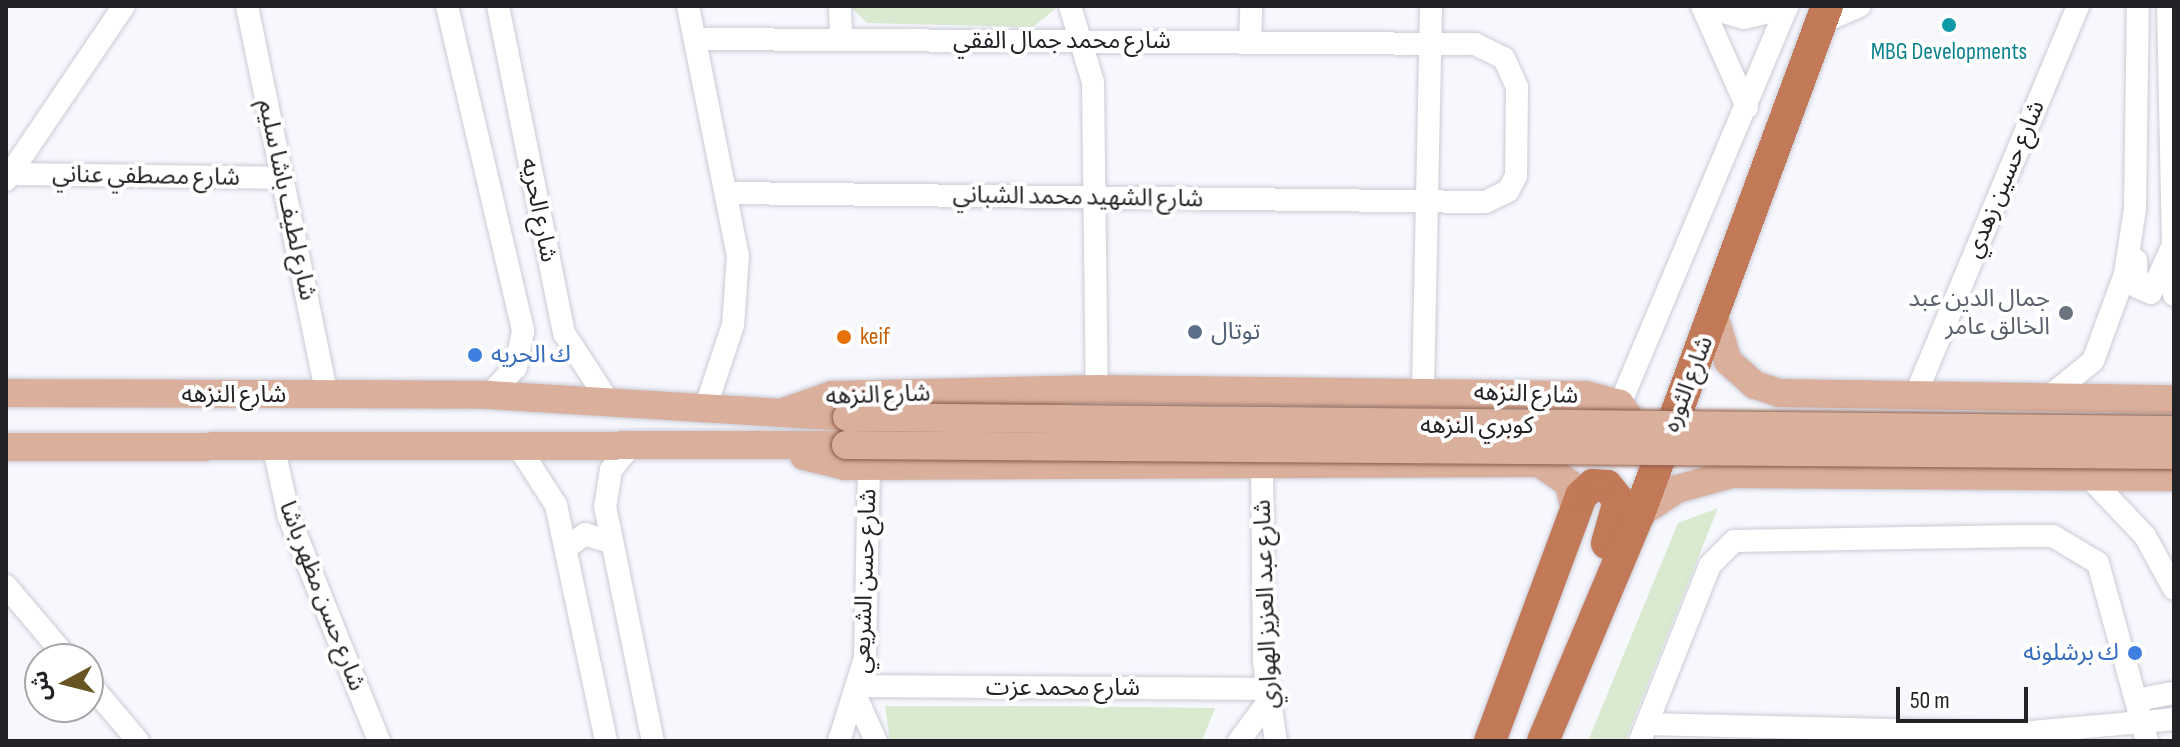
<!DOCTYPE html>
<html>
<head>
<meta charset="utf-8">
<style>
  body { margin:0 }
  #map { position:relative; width:2180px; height:747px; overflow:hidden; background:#f7f7fe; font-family:"Sofia Sans Condensed","Noto Sans Arabic",sans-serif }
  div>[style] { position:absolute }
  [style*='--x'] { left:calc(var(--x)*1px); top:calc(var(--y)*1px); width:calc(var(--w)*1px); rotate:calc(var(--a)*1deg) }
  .green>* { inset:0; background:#daead0 }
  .roads { filter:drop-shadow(0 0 2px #cbcbd6) drop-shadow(0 0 2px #cbcbd6) }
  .minor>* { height:22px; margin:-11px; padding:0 11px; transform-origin:11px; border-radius:11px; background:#fff }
  .major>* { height:28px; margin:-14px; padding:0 14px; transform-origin:14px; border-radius:14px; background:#daaf9b }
  .highway>* { height:32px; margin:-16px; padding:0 16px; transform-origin:16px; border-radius:16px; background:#c27958 }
  .bridges { filter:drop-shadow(0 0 2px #8a5b47) drop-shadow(0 0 2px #8a5b47) }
  .major-bridge>* { height:28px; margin:-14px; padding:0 14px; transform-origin:14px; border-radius:14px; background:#daaf9b }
  .dots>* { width:22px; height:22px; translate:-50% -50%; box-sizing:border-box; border:4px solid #fff; border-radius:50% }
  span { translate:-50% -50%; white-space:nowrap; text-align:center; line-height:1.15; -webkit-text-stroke:8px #fff; paint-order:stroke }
  .street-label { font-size:24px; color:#232327 }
  .culture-label { font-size:24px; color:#0d838f }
  .worship-label { font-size:24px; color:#5b616d }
  .right { translate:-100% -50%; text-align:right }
  .service-label { font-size:24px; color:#4e5e75 }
  .left { translate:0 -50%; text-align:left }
  .food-label { font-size:24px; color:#c56008 }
  .shop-label { font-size:24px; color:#366cbe }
  .frame { position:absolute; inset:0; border:8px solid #232327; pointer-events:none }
  .north { position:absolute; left:24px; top:643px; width:80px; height:80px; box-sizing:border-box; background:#fff; border:2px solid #a7a7a9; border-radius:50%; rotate:263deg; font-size:22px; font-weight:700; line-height:32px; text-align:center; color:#232327 }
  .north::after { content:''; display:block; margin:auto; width:28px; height:36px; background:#685422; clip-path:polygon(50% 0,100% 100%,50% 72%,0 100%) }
  .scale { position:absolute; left:1896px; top:687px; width:132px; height:36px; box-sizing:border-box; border:4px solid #232327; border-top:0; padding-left:10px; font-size:24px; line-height:28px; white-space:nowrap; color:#232327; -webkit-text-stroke:6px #fff; paint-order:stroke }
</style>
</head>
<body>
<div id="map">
  <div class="green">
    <i style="clip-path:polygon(850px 6px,1055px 6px,1055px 9px,1033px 27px,867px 23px)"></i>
    <i style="clip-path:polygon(1718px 508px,1625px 741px,1588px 741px,1678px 523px)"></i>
    <i style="clip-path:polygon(885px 706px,1055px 706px,1215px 708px,1202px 741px,890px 741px)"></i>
  </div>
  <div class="roads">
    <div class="minor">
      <i style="--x:247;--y:6;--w:397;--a:78.4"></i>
      <i style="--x:447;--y:6;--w:334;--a:76.8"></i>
      <i style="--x:523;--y:331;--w:37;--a:101"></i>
      <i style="--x:516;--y:367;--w:39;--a:134"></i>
      <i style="--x:498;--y:6;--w:334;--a:78.6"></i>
      <i style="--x:564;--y:333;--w:81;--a:57.1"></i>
      <i style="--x:688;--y:6;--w:255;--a:78.7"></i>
      <i style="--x:738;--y:256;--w:69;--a:94.1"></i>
      <i style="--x:733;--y:325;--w:85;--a:108.4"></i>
      <i style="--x:840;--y:6;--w:34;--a:88"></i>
      <i style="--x:1070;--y:6;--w:79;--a:73.2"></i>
      <i style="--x:1093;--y:82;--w:307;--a:89.3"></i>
      <i style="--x:1702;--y:6;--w:111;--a:66"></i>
      <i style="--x:1703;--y:6;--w:43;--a:16.3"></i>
      <i style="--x:1744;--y:18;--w:44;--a:-13.1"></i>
      <i style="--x:2168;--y:6;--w:289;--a:88.8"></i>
      <i style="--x:1820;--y:23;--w:43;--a:-23"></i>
      <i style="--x:695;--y:39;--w:780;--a:0.37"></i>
      <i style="--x:1475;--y:44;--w:32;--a:26"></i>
      <i style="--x:1504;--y:58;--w:32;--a:66"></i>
      <i style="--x:1517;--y:87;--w:89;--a:90.6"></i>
      <i style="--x:1516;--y:176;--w:17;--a:118"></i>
      <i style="--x:1508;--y:191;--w:25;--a:154"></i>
      <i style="--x:1485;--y:202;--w:757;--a:-179.32"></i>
      <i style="--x:1250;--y:43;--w:37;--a:-88"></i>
      <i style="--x:10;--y:174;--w:273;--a:0.8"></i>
      <i style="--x:6;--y:180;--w:210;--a:-55.9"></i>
      <i style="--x:2136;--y:260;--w:27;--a:88"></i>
      <i style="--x:2137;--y:287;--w:15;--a:23"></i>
      <i style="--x:2151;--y:293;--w:53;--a:-65.4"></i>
      <i style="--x:1423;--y:390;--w:384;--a:-88.8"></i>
      <i style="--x:1915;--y:396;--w:423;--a:-67.3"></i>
      <i style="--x:2046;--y:399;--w:60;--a:-39"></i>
      <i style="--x:2093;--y:361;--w:93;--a:-69.8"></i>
      <i style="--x:2125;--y:274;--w:66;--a:-81.3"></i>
      <i style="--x:2135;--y:209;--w:203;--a:-89.2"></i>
      <i style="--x:1620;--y:404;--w:432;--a:-67.2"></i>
      <i style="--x:274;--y:449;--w:70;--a:77.6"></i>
      <i style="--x:289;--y:517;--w:241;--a:68.1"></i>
      <i style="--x:520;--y:449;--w:67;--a:57.3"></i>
      <i style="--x:556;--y:505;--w:241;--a:78"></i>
      <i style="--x:628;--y:449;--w:27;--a:129"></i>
      <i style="--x:611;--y:470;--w:36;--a:99"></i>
      <i style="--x:605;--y:506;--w:240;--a:78.5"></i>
      <i style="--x:1262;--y:467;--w:195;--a:89.4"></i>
      <i style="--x:1264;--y:662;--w:80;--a:81.4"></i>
      <i style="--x:2089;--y:477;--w:81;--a:46.5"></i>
      <i style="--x:2145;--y:536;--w:60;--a:61.3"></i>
      <i style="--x:566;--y:548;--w:24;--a:-36"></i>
      <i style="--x:585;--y:534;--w:29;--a:18"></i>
      <i style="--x:6;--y:586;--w:96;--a:49.7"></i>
      <i style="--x:88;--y:682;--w:77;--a:49.7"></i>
      <i style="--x:860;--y:686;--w:406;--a:0.4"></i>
      <i style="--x:857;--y:699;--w:46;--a:65.7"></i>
      <i style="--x:2137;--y:700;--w:38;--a:-11"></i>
      <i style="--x:1647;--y:724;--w:374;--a:1.4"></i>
      <i style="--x:2021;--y:733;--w:154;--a:-5.2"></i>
      <i style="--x:839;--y:741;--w:87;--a:-72.6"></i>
      <i style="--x:865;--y:658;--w:192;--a:-88.8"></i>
      <i style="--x:1239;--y:741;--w:49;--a:-53.4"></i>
      <i style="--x:1640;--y:741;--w:189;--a:-68.3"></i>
      <i style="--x:1710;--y:565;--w:34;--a:-45"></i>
      <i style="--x:1734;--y:541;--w:288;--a:-1"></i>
      <i style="--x:2022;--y:536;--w:31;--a:0"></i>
      <i style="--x:2053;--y:536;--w:52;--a:31"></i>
      <i style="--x:2098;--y:563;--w:185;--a:74.6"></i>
    </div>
    <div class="major">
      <i style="--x:1714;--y:315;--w:48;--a:73.1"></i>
      <i style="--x:1728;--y:361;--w:36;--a:42"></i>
      <i style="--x:1755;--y:385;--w:25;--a:18"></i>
      <i style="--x:1779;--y:393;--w:395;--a:0.9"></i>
      <i style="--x:6;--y:393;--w:483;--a:0.2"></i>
      <i style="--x:489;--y:395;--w:359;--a:3.5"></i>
      <i style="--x:781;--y:413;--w:54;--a:-19.4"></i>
      <i style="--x:832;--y:395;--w:265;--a:-1.3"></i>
      <i style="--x:1097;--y:389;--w:489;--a:0.7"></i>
      <i style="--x:1586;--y:395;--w:35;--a:15"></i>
      <i style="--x:1620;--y:404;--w:47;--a:56.3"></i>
      <i style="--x:6;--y:447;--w:840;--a:-0.14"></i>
      <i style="--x:804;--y:456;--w:42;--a:13.7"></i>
      <i style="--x:845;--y:466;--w:694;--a:-0.25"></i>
      <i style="--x:1539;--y:463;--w:36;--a:34"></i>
      <i style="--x:1569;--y:483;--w:30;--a:78"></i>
      <i style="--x:1639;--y:514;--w:45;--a:-33.3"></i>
      <i style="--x:1677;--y:489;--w:57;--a:-15.3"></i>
      <i style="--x:1732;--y:474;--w:442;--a:0.4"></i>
    </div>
    <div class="highway">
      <i style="--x:1490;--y:741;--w:261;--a:-69.6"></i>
      <i style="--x:1581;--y:496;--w:16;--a:-43"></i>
      <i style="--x:1593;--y:485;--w:14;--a:4"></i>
      <i style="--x:1607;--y:486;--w:19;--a:51"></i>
      <i style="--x:1619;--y:501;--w:44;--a:105.9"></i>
      <i style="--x:1543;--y:741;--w:246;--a:-67.1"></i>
      <i style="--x:1639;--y:514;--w:542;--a:-69.69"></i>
    </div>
  </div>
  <div class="bridges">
    <div class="major-bridge">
      <i style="--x:847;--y:417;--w:1327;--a:0.56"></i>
      <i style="--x:846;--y:445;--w:1328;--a:0.43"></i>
    </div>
  </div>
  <div class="dots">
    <i style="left:1949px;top:25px;background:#0f9aa8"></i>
    <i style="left:2066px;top:313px;background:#6b7280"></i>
    <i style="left:1195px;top:332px;background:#5c6f8a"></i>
    <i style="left:844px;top:337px;background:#e8710a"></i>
    <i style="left:475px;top:355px;background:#3f7fe0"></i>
    <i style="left:2135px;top:653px;background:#3f7fe0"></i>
  </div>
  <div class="street-label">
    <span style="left:1062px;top:41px">شارع محمد جمال الفقي</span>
    <span style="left:146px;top:176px;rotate:1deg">شارع مصطفي عناني</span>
    <span style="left:2005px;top:179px;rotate:-67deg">شارع حسين زهدي</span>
    <span style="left:1078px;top:197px;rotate:1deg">شارع الشهيد محمد الشباني</span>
    <span style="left:287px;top:200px;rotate:78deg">شارع لطيف باشا سليم</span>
    <span style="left:539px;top:210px;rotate:79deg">شارع الحريه</span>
    <span style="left:1688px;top:384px;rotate:-69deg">شارع الثوره</span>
    <span style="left:1526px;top:394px;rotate:2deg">شارع النزهه</span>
    <span style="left:234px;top:395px">شارع النزهه</span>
    <span style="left:878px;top:395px;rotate:-2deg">شارع النزهه</span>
    <span style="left:1477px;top:426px">كوبري النزهه</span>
    <span style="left:865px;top:581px;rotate:-88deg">شارع حسن الشريعي</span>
    <span style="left:322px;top:596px;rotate:69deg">شارع حسن مظهر باشا</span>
    <span style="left:1266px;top:604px;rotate:-92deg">شارع عبد العزيز الهواري</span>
    <span style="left:1063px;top:688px">شارع محمد عزت</span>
  </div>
  <div class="culture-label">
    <span style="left:1949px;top:52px">MBG Developments</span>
  </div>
  <div class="worship-label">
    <span class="right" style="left:2050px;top:313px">جمال الدين عبد<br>الخالق عامر</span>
  </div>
  <div class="service-label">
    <span class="left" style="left:1211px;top:332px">توتال</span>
  </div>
  <div class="food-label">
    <span class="left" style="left:860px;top:337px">keif</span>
  </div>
  <div class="shop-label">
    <span class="left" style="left:491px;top:355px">ك الحريه</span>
    <span class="right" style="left:2119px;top:653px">ك برشلونه</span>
  </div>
  <div class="frame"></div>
  <div class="north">ش</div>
  <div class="scale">50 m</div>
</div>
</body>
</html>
